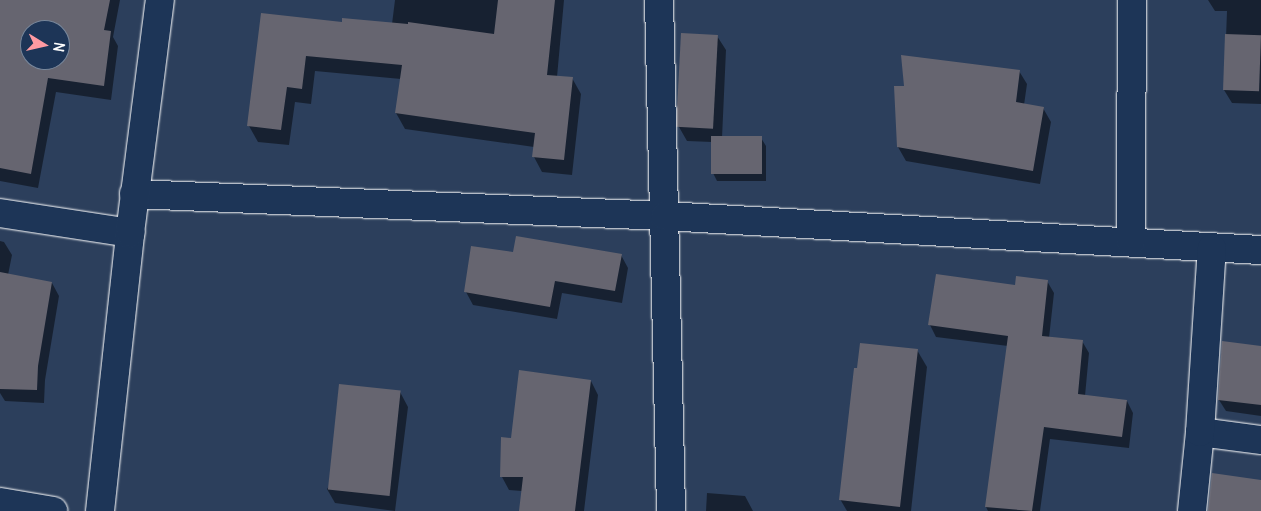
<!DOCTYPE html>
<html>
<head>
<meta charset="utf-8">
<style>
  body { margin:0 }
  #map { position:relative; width:1261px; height:511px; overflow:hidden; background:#2c3f5c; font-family:Delius,sans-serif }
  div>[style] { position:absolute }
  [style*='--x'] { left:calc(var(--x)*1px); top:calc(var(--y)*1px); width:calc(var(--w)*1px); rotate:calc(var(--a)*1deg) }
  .shadow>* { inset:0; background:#0007 }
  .building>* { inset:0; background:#666570; transform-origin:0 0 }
  .roads { filter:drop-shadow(0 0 1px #fff) drop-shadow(0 0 1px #fff) }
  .minor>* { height:28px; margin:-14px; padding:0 14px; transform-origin:14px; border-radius:14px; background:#1d3557 }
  span { translate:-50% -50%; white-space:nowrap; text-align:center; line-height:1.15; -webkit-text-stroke:5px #1d3557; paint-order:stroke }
  .north { position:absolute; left:20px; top:20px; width:50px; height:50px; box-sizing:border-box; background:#1d3557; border:1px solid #77869a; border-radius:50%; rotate:99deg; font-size:14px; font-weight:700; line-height:20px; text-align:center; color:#fff }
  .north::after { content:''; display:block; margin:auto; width:18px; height:22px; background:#ff9aa2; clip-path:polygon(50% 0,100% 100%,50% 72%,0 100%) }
</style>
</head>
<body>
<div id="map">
  <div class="shadow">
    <i style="clip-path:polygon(evenodd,0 0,120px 0,113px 37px,118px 46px,111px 100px,56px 92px,38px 188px,0 181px,0 0,30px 30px,60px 30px,60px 60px,30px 60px,30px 30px)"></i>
    <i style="clip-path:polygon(395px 0,564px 0,557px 77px,572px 78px,581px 94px,572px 175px,542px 172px,534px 157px,534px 147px,405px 129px,396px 113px,401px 79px,315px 71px,311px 104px,295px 102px,289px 145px,258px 142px,249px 126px,262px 14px,343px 23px,392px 24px)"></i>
    <i style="clip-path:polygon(1208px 0,1261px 0,1261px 104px,1232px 103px,1224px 90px,1227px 11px,1215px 11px)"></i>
    <i style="clip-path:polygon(717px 36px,726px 50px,722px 138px,761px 138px,766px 146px,766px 181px,717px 181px,713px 173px,712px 142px,687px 141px,679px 127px)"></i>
    <i style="clip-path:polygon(1019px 71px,1027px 84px,1024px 105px,1043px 108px,1051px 122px,1040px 184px,906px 161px,898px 147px)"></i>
    <i style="clip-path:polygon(0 241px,4px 242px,12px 255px,8px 275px,52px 283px,59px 296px,45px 380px,44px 403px,5px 401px,0 393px)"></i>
    <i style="clip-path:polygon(621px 255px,628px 268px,622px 303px,562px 293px,557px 319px,473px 305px,466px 292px)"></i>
    <i style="clip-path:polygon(1047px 281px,1054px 293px,1049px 338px,1082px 341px,1089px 353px,1085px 396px,1127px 401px,1133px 413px,1129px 448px,1050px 439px,1040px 511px,988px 511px,986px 507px,1008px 346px,936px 337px,930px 325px,1016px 286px)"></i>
    <i style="clip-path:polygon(1261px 347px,1261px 416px,1226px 411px,1219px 400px)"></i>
    <i style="clip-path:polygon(917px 350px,927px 367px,911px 511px,847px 511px,840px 499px)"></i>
    <i style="clip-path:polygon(591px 381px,598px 395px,584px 511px,520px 511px,522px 491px,509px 490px,502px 477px)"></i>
    <i style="clip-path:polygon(400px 392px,408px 407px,395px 511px,335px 503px,327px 489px)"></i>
    <i style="clip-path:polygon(707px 493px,745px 496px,753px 511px,706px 511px)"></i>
  </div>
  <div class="building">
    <i style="clip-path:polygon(evenodd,0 0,110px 0,104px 30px,111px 31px,104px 86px,48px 78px,31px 174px,0 168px,0 0,30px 30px,60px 30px,60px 60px,30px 60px,30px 30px)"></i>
    <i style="clip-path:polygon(498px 0,555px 0,547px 75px,573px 77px,564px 160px,532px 157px,535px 133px,395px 113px,402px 65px,306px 56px,302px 89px,287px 87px,281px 130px,247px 126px,261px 13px,342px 22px,342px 18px,408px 24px,408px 22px,494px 34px)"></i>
    <i style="left:681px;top:33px;width:37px;height:94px;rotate:3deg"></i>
    <i style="left:1225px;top:34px;width:36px;height:56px;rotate:2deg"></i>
    <i style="clip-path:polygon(901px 55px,1020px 70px,1016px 102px,1044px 107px,1033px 171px,897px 147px,894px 86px,904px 86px)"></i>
    <i style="left:762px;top:136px;width:38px;height:51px;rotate:90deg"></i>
    <i style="clip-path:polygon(516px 236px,622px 254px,615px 291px,555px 281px,550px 307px,464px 292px,471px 246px,513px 252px)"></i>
    <i style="clip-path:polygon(0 272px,52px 282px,38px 366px,37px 390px,0 389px)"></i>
    <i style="clip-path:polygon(936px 274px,1015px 285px,1016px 276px,1048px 280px,1042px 336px,1083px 340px,1078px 394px,1127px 400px,1122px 437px,1044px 427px,1032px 511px,985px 507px,1008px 336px,928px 325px)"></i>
    <i style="clip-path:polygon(1222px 341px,1261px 346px,1261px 405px,1218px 400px)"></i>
    <i style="clip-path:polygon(860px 343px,918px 349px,900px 507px,839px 500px,854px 368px,857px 368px)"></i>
    <i style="clip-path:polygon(519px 370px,591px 380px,575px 511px,519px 511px,523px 477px,500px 477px,501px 437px,511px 438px)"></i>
    <i style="left:339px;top:384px;width:62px;height:106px;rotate:6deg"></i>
    <i style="clip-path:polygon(1212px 473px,1261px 480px,1261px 511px,1208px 511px)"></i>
  </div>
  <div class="roads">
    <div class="minor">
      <i style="--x:659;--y:0;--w:511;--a:88.65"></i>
      <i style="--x:134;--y:194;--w:531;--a:2.37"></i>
      <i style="--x:665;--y:216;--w:597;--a:3.27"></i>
      <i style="--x:0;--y:213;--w:132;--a:8.7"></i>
      <i style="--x:1131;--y:242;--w:242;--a:-89.8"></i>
      <i style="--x:1200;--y:432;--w:62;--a:7.5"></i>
      <i style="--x:0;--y:502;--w:54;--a:9.6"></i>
      <i style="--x:100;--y:511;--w:280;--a:-83.8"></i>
      <i style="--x:130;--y:233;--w:235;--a:-82.7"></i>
      <i style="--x:1192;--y:511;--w:79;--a:-84.2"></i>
      <i style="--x:1200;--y:432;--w:184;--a:-86.3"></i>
    </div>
  </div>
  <div class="north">N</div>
</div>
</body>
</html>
